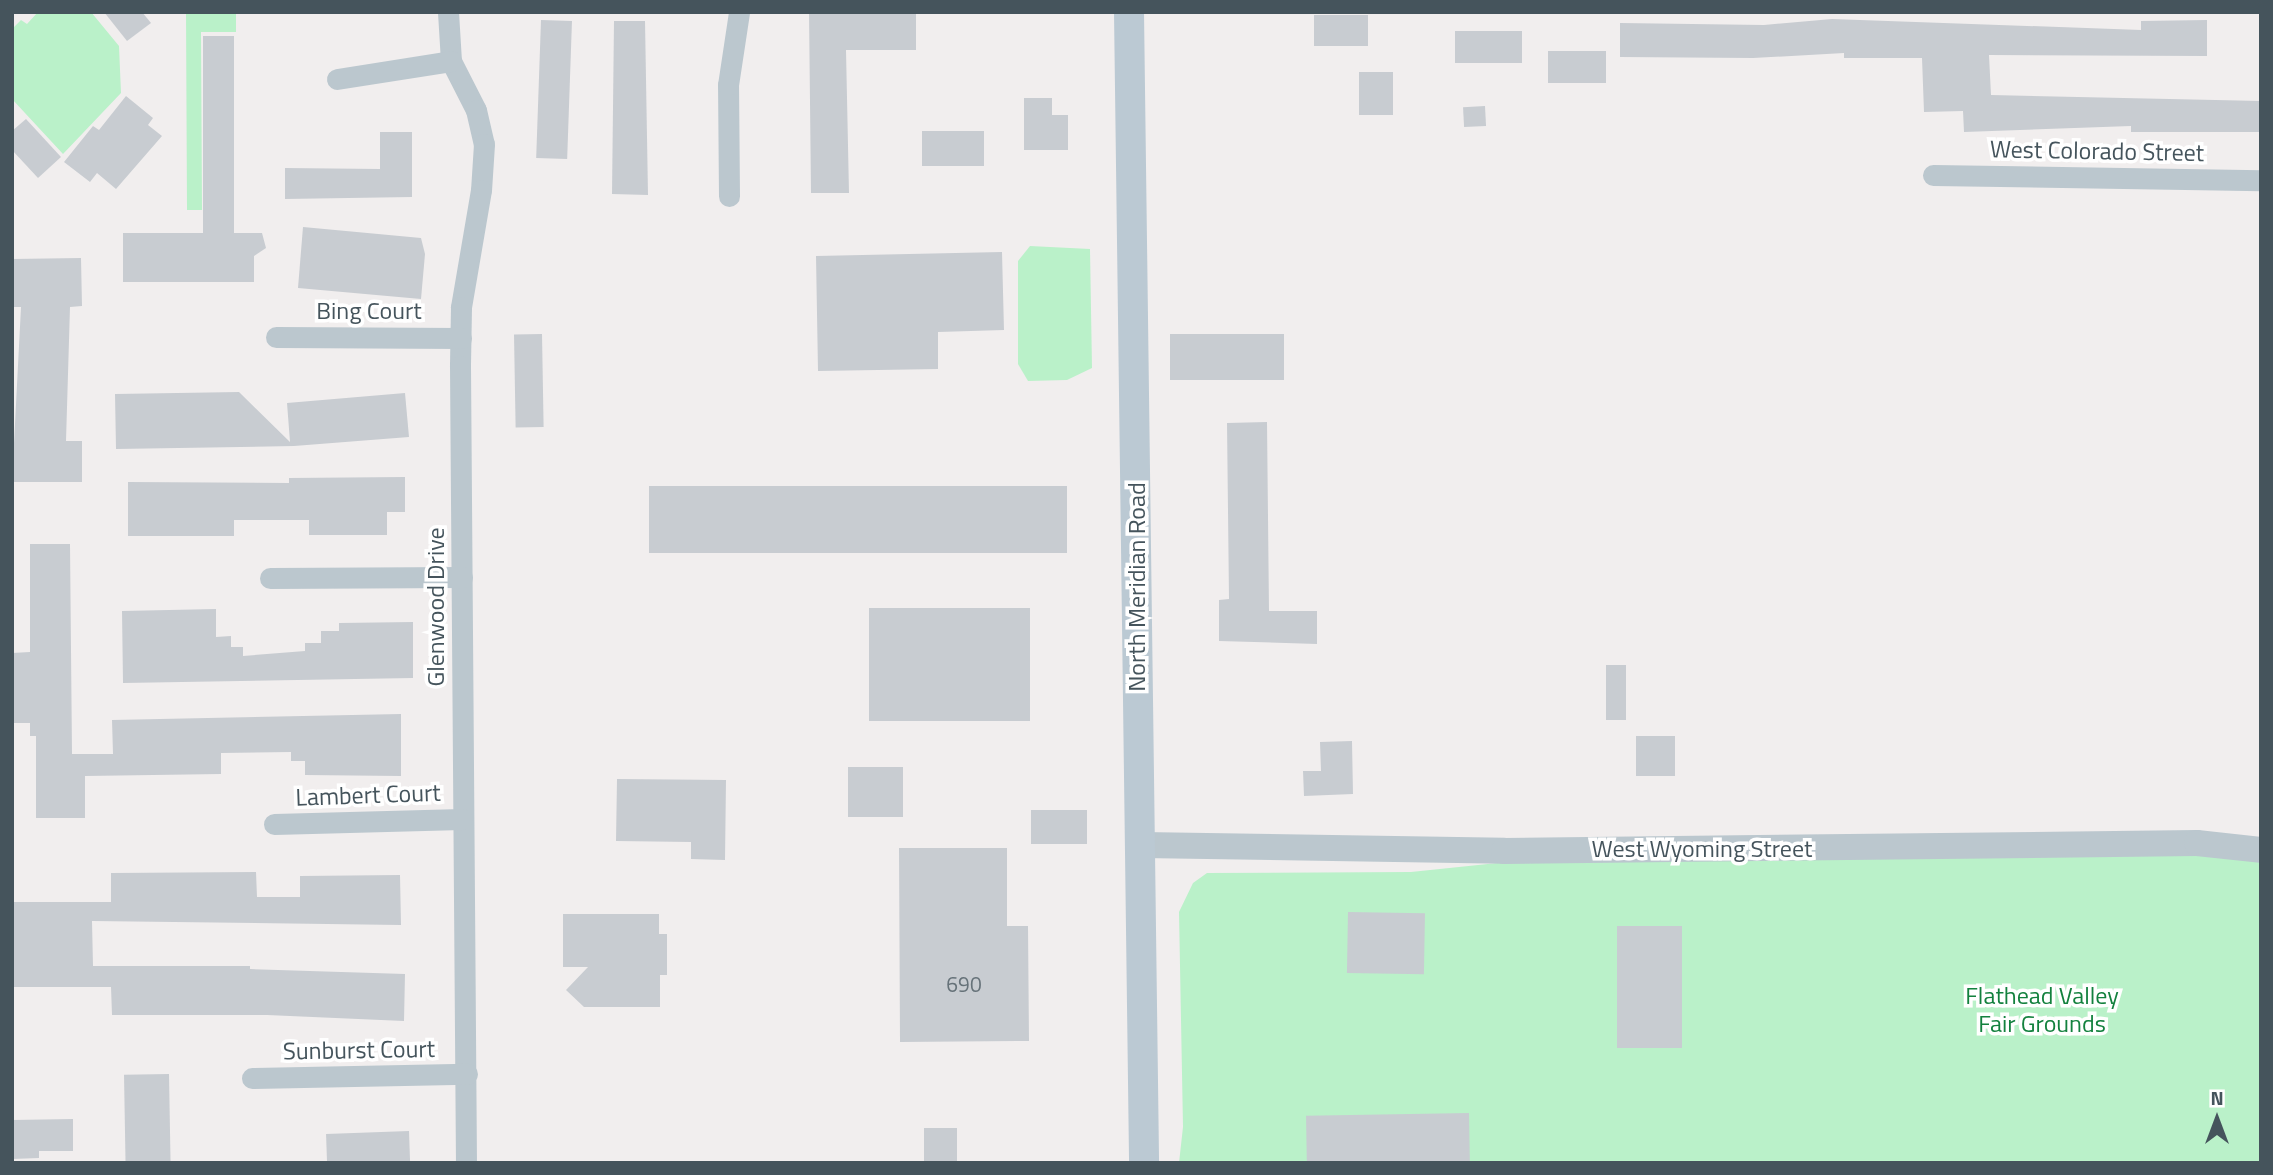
<!DOCTYPE html>
<html>
<head>
<meta charset="utf-8">
<style>
  body { margin:0 }
  #map { position:relative; width:2273px; height:1175px; overflow:hidden; background:#f1eeee; font-family:"Titillium Web",sans-serif }
  div>[style] { position:absolute }
  [style*='--x'] { left:calc(var(--x)*1px); top:calc(var(--y)*1px); width:calc(var(--w)*1px); rotate:calc(var(--a)*1deg) }
  .green>* { inset:0; background:#baf1c9 }
  .building>* { inset:0; background:#c8ccd1; transform-origin:0 0 }
  .minor>* { height:21px; margin:-10.5px; padding:0 10.5px; transform-origin:10.5px; border-radius:10.5px; background:#bbc7ce }
  .tertiary>* { height:26px; margin:-13px; padding:0 13px; transform-origin:13px; border-radius:13px; background:#bbc7ce }
  .secondary>* { height:30px; margin:-15px; padding:0 15px; transform-origin:15px; border-radius:15px; background:#bbc9d3 }
  span { translate:-50% -50%; white-space:nowrap; text-align:center; line-height:1.15; -webkit-text-stroke:7px #fff; paint-order:stroke }
  .number-label { font-size:21px; color:#667279 }
  .number-label span { -webkit-text-stroke-width:0 }
  .street-label { font-size:24px; color:#45545c }
  .park-label { font-size:24px; color:#13813e }
  .frame { position:absolute; inset:0; border:14px solid #45545c; pointer-events:none }
  .north { position:absolute; left:2182px; top:1084px; width:70px; height:70px; -webkit-text-stroke:5px #fff; paint-order:stroke; rotate:0deg; font-size:19px; font-weight:700; line-height:28px; text-align:center; color:#45545c }
  .north::after { content:''; display:block; margin:auto; width:24px; height:32px; background:#45545c; clip-path:polygon(50% 0,100% 100%,50% 72%,0 100%) }
</style>
</head>
<body>
<div id="map">
  <div class="green">
    <i style="clip-path:polygon(38px 12px,91px 12px,119px 46px,121px 93px,63px 154px,12px 99px,12px 29px,21px 20px,27px 24px)"></i>
    <i style="clip-path:polygon(186px 12px,236px 12px,236px 32px,201px 32px,202px 210px,187px 210px)"></i>
    <i style="clip-path:polygon(1030px 246px,1090px 249px,1092px 368px,1067px 380px,1028px 381px,1018px 364px,1018px 261px)"></i>
    <i style="clip-path:polygon(2232px 854px,2261px 859px,2261px 1163px,1179px 1163px,1183px 1127px,1179px 912px,1193px 883px,1207px 873px,1411px 872px,1526px 860px)"></i>
  </div>
  <div class="building">
    <i style="clip-path:polygon(104px 12px,142px 12px,151px 23px,127px 41px)"></i>
    <i style="clip-path:polygon(809px 12px,916px 12px,916px 50px,846px 50px,849px 193px,811px 193px)"></i>
    <i style="left:1314px;top:15px;width:54px;height:31px"></i>
    <i style="clip-path:polygon(1832px 19px,2141px 30px,2141px 21px,2207px 20px,2207px 56px,1989px 55px,1991px 95px,2261px 101px,2261px 132px,2131px 132px,2131px 126px,1964px 132px,1963px 111px,1924px 112px,1922px 58px,1844px 58px,1844px 53px,1753px 58px,1620px 57px,1620px 23px,1764px 25px)"></i>
    <i style="left:541px;top:20px;width:31px;height:138px;rotate:2deg"></i>
    <i style="clip-path:polygon(614px 21px,645px 21px,648px 195px,612px 194px)"></i>
    <i style="left:1455px;top:31px;width:67px;height:32px"></i>
    <i style="clip-path:polygon(203px 36px,234px 36px,234px 233px,262px 233px,266px 248px,254px 256px,254px 282px,123px 282px,123px 233px,203px 233px)"></i>
    <i style="left:1548px;top:51px;width:58px;height:32px"></i>
    <i style="left:1359px;top:72px;width:34px;height:43px"></i>
    <i style="clip-path:polygon(126px 96px,153px 118px,148px 125px,162px 136px,116px 189px,97px 173px,90px 182px,64px 162px,93px 126px,99px 130px)"></i>
    <i style="clip-path:polygon(1024px 98px,1052px 98px,1052px 115px,1068px 115px,1068px 150px,1024px 150px)"></i>
    <i style="left:1485px;top:106px;width:20px;height:22px;rotate:87deg"></i>
    <i style="clip-path:polygon(26px 119px,61px 157px,38px 178px,12px 150px,12px 131px)"></i>
    <i style="left:922px;top:131px;width:62px;height:35px"></i>
    <i style="clip-path:polygon(380px 132px,412px 132px,412px 197px,285px 199px,285px 168px,380px 169px)"></i>
    <i style="clip-path:polygon(303px 227px,421px 238px,425px 254px,421px 299px,298px 288px)"></i>
    <i style="clip-path:polygon(1002px 252px,1004px 330px,938px 332px,938px 369px,818px 371px,816px 256px)"></i>
    <i style="clip-path:polygon(81px 258px,82px 306px,70px 307px,66px 441px,82px 441px,82px 482px,12px 482px,21px 307px,12px 307px,12px 259px)"></i>
    <i style="left:542px;top:334px;width:93px;height:28px;rotate:89deg"></i>
    <i style="left:1170px;top:334px;width:114px;height:46px"></i>
    <i style="clip-path:polygon(239px 392px,290px 442px,287px 403px,405px 393px,409px 437px,294px 446px,116px 449px,115px 394px)"></i>
    <i style="clip-path:polygon(1267px 422px,1269px 611px,1317px 611px,1317px 644px,1219px 641px,1219px 600px,1229px 599px,1227px 423px)"></i>
    <i style="clip-path:polygon(405px 477px,405px 512px,387px 512px,387px 535px,309px 535px,309px 520px,234px 520px,234px 536px,128px 536px,128px 482px,289px 483px,289px 478px)"></i>
    <i style="left:1067px;top:486px;width:67px;height:418px;rotate:90deg"></i>
    <i style="clip-path:polygon(30px 544px,70px 544px,72px 754px,113px 754px,112px 720px,401px 714px,401px 776px,305px 775px,305px 761px,291px 761px,291px 752px,221px 753px,221px 774px,85px 776px,85px 818px,36px 818px,36px 736px,30px 736px,30px 723px,12px 723px,12px 653px,30px 652px)"></i>
    <i style="left:869px;top:608px;width:161px;height:113px"></i>
    <i style="clip-path:polygon(216px 609px,216px 637px,231px 636px,231px 647px,243px 647px,243px 656px,305px 651px,305px 643px,321px 643px,321px 631px,339px 631px,339px 623px,413px 622px,413px 678px,123px 683px,122px 611px)"></i>
    <i style="left:1606px;top:665px;width:20px;height:55px"></i>
    <i style="left:1636px;top:736px;width:39px;height:40px"></i>
    <i style="clip-path:polygon(1352px 741px,1353px 794px,1304px 796px,1303px 771px,1321px 771px,1320px 742px)"></i>
    <i style="left:848px;top:767px;width:55px;height:50px"></i>
    <i style="clip-path:polygon(617px 779px,726px 780px,725px 860px,691px 859px,691px 842px,616px 841px)"></i>
    <i style="left:1031px;top:810px;width:56px;height:34px"></i>
    <i style="clip-path:polygon(899px 848px,1007px 848px,1007px 926px,1028px 926px,1029px 1041px,900px 1042px)"></i>
    <i style="clip-path:polygon(256px 872px,257px 897px,300px 897px,300px 876px,400px 875px,401px 925px,92px 921px,93px 966px,250px 966px,250px 969px,405px 974px,404px 1021px,267px 1015px,112px 1015px,111px 987px,12px 987px,12px 902px,111px 902px,111px 873px)"></i>
    <i style="left:1348px;top:912px;width:77px;height:61px;rotate:1deg"></i>
    <i style="clip-path:polygon(563px 914px,659px 914px,659px 934px,667px 934px,667px 975px,660px 975px,660px 1007px,584px 1007px,566px 990px,588px 967px,563px 967px)"></i>
    <i style="left:1682px;top:926px;width:122px;height:65px;rotate:90deg"></i>
    <i style="left:169px;top:1074px;width:89px;height:45px;rotate:89deg"></i>
    <i style="left:1469px;top:1113px;width:50px;height:163px;rotate:89deg"></i>
    <i style="clip-path:polygon(73px 1119px,73px 1151px,39px 1151px,39px 1158px,12px 1159px,12px 1120px)"></i>
    <i style="left:924px;top:1128px;width:33px;height:35px"></i>
    <i style="left:409px;top:1131px;width:32px;height:83px;rotate:88deg"></i>
  </div>
  <div class="minor">
    <i style="--x:448;--y:12;--w:49;--a:86.5"></i>
    <i style="--x:451;--y:61;--w:55;--a:63"></i>
    <i style="--x:476;--y:110;--w:35;--a:77"></i>
    <i style="--x:484;--y:144;--w:46;--a:93.7"></i>
    <i style="--x:481;--y:190;--w:119;--a:99.7"></i>
    <i style="--x:461;--y:307;--w:59;--a:91"></i>
    <i style="--x:460;--y:366;--w:797;--a:89.57"></i>
    <i style="--x:337;--y:79;--w:115;--a:-9"></i>
    <i style="--x:1933;--y:175;--w:328;--a:0.9"></i>
    <i style="--x:729;--y:196;--w:111;--a:-90.5"></i>
    <i style="--x:728;--y:85;--w:74;--a:-81.4"></i>
    <i style="--x:276;--y:337;--w:185;--a:0.3"></i>
    <i style="--x:270;--y:578;--w:192;--a:-0.3"></i>
    <i style="--x:274;--y:824;--w:188;--a:-1.5"></i>
    <i style="--x:252;--y:1078;--w:215;--a:-1.1"></i>
  </div>
  <div class="tertiary">
    <i style="--x:1142;--y:845;--w:362;--a:0.9"></i>
    <i style="--x:1504;--y:851;--w:693;--a:-0.66"></i>
    <i style="--x:2197;--y:843;--w:64;--a:6.2"></i>
  </div>
  <div class="secondary">
    <i style="--x:1129;--y:12;--w:1151;--a:89.25"></i>
  </div>
  <div class="number-label">
    <span style="left:964px;top:984px">690</span>
  </div>
  <div class="street-label">
    <span style="left:2097px;top:151px;rotate:1deg">West Colorado Street</span>
    <span style="left:369px;top:311px">Bing Court</span>
    <span style="left:1137px;top:587px;rotate:-90deg">North Meridian Road</span>
    <span style="left:436px;top:607px;rotate:-90deg">Glenwood Drive</span>
    <span style="left:368px;top:795px;rotate:-2deg">Lambert Court</span>
    <span style="left:1702px;top:849px">West Wyoming Street</span>
    <span style="left:359px;top:1050px;rotate:-1deg">Sunburst Court</span>
  </div>
  <div class="park-label">
    <span style="left:2042px;top:1010px">Flathead Valley<br>Fair Grounds</span>
  </div>
  <div class="frame"></div>
  <div class="north">N</div>
</div>
</body>
</html>
